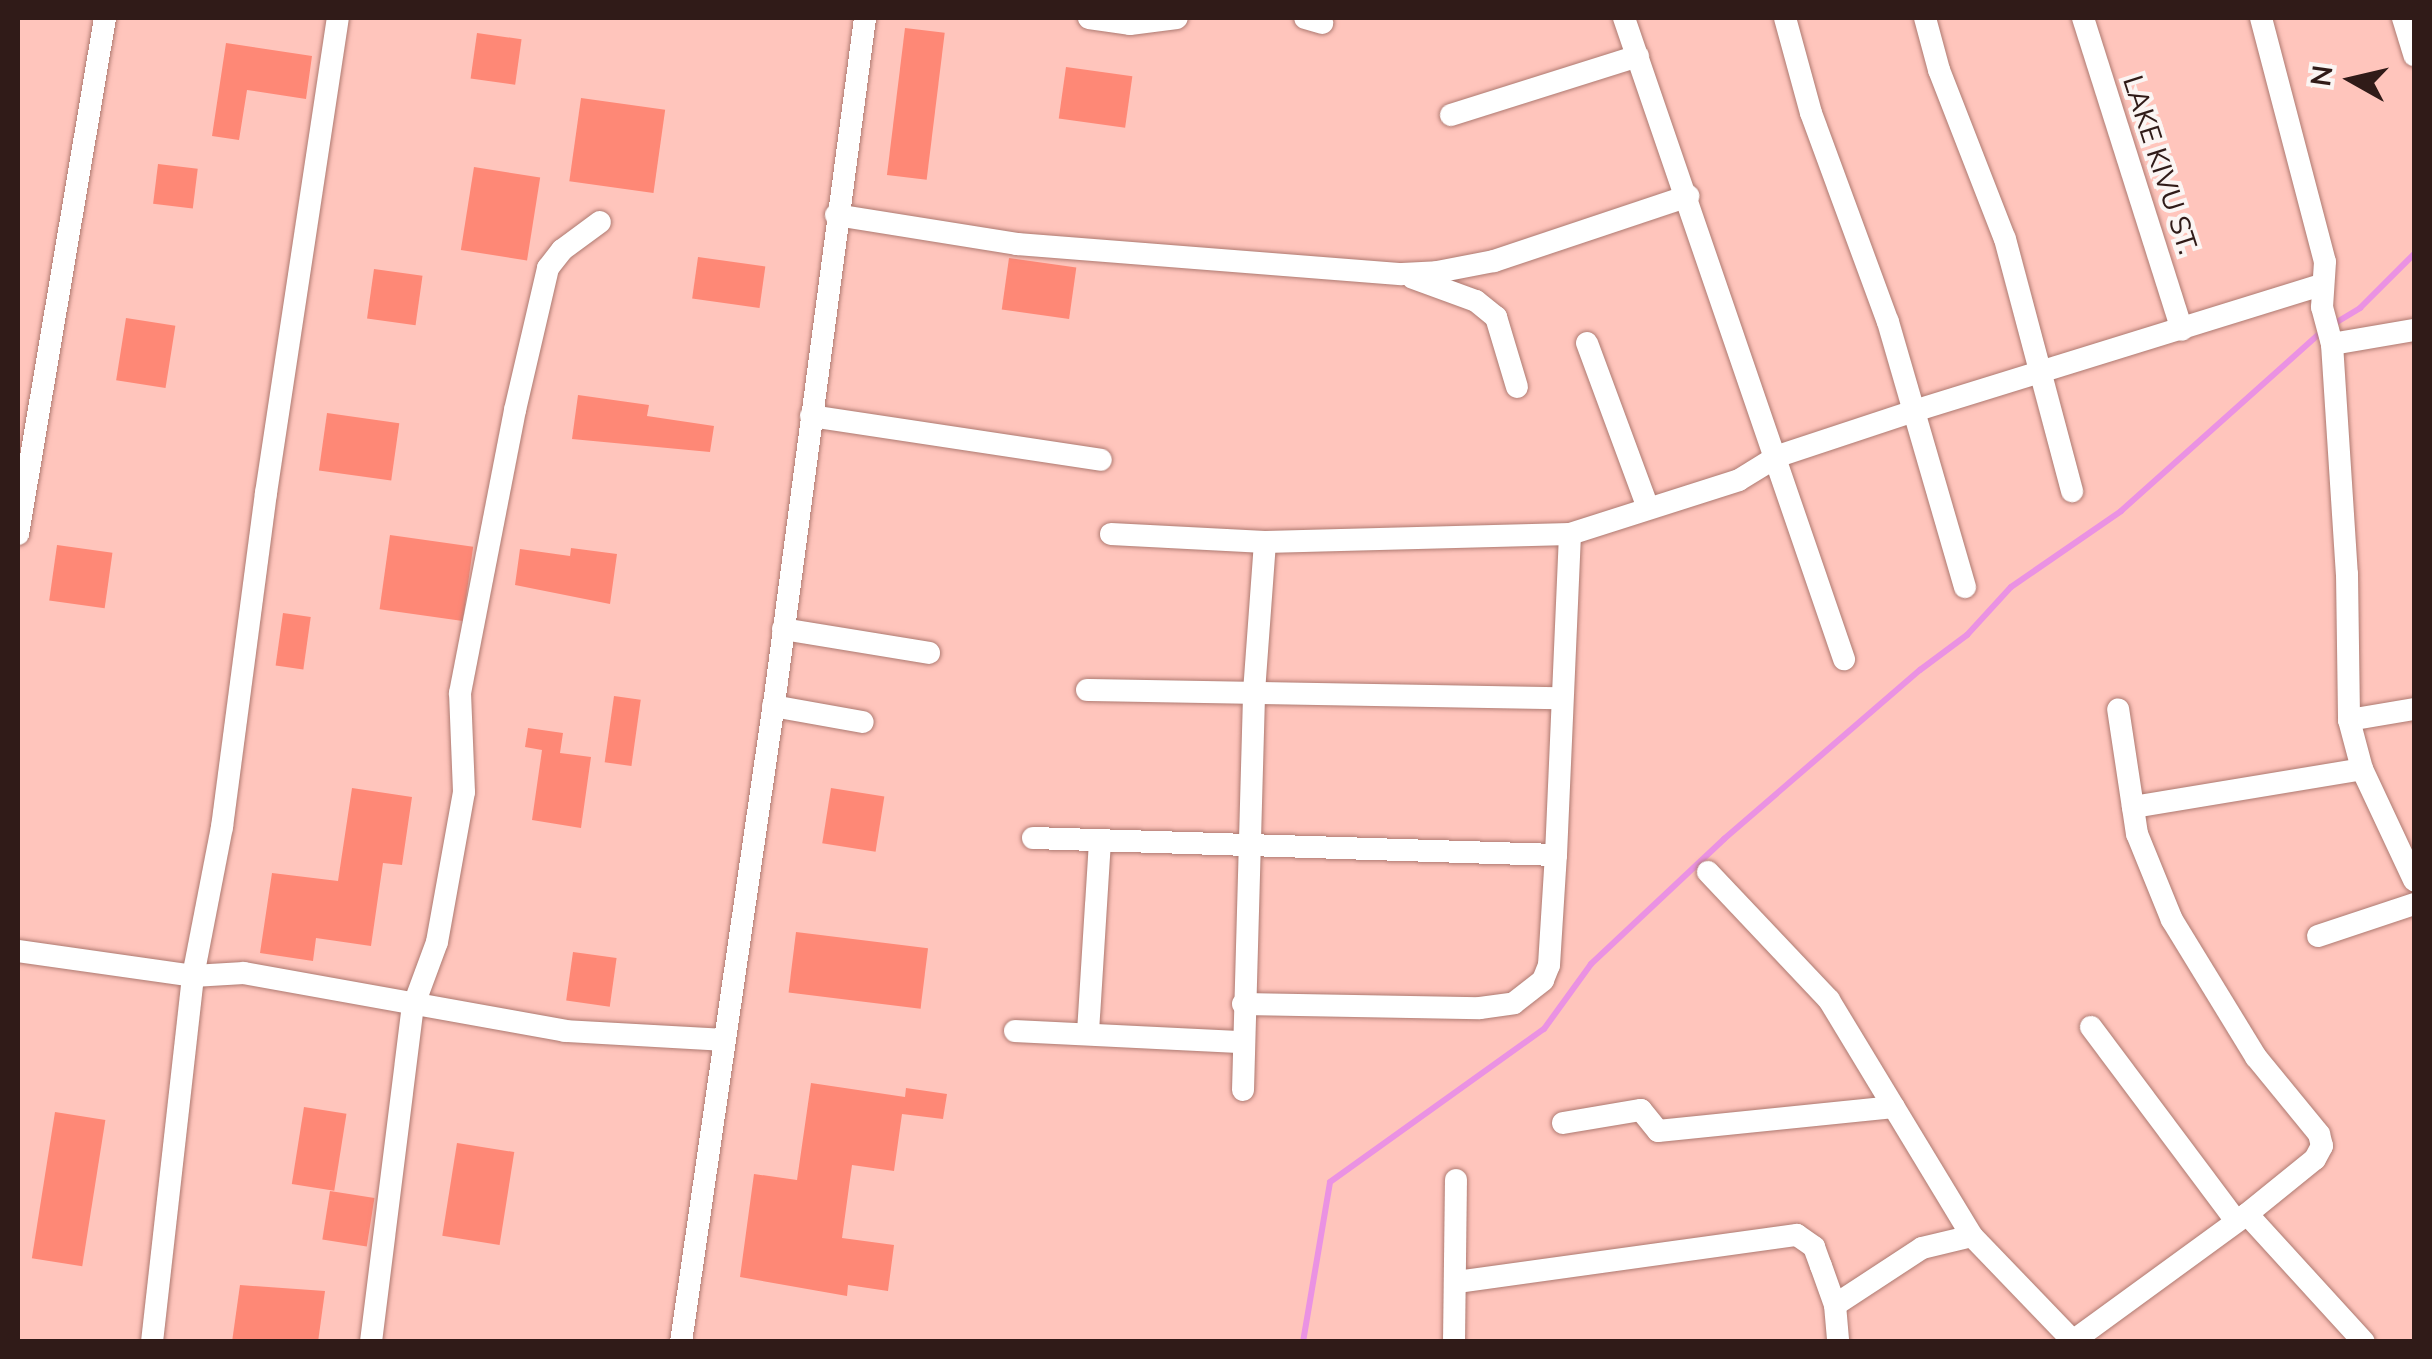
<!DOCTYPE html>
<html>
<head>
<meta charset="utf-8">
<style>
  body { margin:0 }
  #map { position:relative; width:2432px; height:1359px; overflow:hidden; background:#ffc5bc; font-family:"Nunito Sans",sans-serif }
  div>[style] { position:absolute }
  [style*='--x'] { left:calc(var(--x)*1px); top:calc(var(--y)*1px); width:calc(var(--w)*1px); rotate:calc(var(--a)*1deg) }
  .stream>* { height:6px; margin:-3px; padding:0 3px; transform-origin:3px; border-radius:3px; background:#ea92e3 }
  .building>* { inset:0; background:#fe8876; transform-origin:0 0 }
  .roads { filter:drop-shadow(0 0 2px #ae7a71) drop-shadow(0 0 2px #ae7a71) }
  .minor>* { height:22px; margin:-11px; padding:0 11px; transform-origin:11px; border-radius:11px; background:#fff }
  span { translate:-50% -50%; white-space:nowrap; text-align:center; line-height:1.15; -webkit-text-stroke:8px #fbf5f3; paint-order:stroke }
  .street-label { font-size:28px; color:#301b18 }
  .frame { position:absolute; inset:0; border:20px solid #301b18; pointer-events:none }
  .north { position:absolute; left:2302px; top:30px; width:100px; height:100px; -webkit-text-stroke:8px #fbf5f3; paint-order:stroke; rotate:278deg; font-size:28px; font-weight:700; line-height:40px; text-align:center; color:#301b18 }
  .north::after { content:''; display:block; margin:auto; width:35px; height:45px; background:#301b18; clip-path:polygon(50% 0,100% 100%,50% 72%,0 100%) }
</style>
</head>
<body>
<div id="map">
  <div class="stream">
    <i style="--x:2332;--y:325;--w:33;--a:-31"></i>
    <i style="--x:2360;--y:308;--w:76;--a:-45"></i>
    <i style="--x:1303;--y:1342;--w:162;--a:-80.4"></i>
    <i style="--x:1330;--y:1182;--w:263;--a:-35.6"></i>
    <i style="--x:1544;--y:1029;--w:80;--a:-54.1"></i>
    <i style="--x:1591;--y:964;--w:183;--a:-43.2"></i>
    <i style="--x:1724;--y:839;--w:259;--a:-40.8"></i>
    <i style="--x:1920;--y:670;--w:59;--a:-36.7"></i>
    <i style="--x:1967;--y:635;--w:65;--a:-47.5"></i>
    <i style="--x:2011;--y:587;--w:134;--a:-34.6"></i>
    <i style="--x:2121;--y:511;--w:270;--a:-41.8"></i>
  </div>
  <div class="building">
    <i style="left:905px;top:28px;width:40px;height:148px;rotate:7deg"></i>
    <i style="left:477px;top:33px;width:45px;height:46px;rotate:8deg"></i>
    <i style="clip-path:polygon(226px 43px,312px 56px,306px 99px,247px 90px,239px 140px,212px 136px)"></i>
    <i style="left:1066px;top:67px;width:67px;height:52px;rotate:8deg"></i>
    <i style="left:581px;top:98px;width:85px;height:84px;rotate:8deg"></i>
    <i style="left:158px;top:164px;width:40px;height:40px;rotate:7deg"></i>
    <i style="left:474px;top:167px;width:67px;height:84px;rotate:9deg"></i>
    <i style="left:698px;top:257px;width:68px;height:42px;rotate:8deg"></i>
    <i style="left:1009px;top:258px;width:68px;height:52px;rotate:8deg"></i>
    <i style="left:374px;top:269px;width:49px;height:50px;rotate:8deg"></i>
    <i style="left:126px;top:318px;width:50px;height:63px;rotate:9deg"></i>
    <i style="clip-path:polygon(578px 395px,649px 405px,647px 416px,714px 426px,710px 452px,572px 439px)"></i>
    <i style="left:327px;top:413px;width:73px;height:58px;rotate:8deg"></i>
    <i style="left:390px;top:535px;width:84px;height:75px;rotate:8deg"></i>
    <i style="left:57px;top:545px;width:56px;height:56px;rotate:8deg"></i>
    <i style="clip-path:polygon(571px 548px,617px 554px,610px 604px,515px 585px,520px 549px,570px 556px)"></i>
    <i style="left:283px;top:613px;width:28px;height:53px;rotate:8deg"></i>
    <i style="left:614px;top:696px;width:27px;height:67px;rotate:8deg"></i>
    <i style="clip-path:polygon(528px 728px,563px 733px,560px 753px,591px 757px,581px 828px,532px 820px,542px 750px,525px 747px)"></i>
    <i style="clip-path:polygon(352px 788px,412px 797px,402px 865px,383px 863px,371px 946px,316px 938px,313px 961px,260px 953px,272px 873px,338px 881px)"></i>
    <i style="left:831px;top:788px;width:54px;height:56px;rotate:9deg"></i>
    <i style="left:796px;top:932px;width:133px;height:61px;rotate:7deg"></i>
    <i style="left:573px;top:952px;width:44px;height:49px;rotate:8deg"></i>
    <i style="clip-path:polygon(811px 1083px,905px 1097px,906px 1088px,947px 1094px,943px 1119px,902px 1114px,894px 1171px,852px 1165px,842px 1238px,894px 1245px,888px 1291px,848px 1285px,847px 1296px,740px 1277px,754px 1174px,797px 1180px)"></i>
    <i style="left:304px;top:1107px;width:43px;height:78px;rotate:9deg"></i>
    <i style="left:55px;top:1112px;width:51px;height:148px;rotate:9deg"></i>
    <i style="left:457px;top:1143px;width:58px;height:94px;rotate:9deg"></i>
    <i style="left:330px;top:1191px;width:45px;height:49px;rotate:9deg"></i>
    <i style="clip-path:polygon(240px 1285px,325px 1291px,318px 1342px,232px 1342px)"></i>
  </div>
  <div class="roads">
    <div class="minor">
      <i style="--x:1089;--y:18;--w:41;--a:8.3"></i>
      <i style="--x:1130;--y:24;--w:47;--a:-7.3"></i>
      <i style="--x:1305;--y:18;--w:18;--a:16"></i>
      <i style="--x:1624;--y:18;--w:678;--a:71.06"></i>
      <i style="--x:1785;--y:18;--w:98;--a:74.7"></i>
      <i style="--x:1811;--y:113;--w:223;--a:69.8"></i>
      <i style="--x:1888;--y:322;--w:276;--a:73.8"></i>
      <i style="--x:1925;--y:18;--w:54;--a:74.9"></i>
      <i style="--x:1939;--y:70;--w:181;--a:68.7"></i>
      <i style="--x:2005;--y:239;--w:261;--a:75.1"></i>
      <i style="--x:2083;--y:18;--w:327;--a:72.4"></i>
      <i style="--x:2261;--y:18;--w:252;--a:75.3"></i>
      <i style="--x:2325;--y:262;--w:45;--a:93.8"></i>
      <i style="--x:2322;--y:307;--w:38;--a:75"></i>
      <i style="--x:2332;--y:344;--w:230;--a:86.3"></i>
      <i style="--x:2347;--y:574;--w:146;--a:89.2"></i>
      <i style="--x:2349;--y:720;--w:51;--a:75.1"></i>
      <i style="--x:2362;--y:769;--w:123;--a:64.9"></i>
      <i style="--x:2403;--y:18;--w:39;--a:73"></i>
      <i style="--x:1451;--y:115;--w:196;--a:-17.5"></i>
      <i style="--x:836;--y:215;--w:183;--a:9.1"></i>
      <i style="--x:1017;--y:244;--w:386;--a:4.5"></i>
      <i style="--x:1402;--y:274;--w:35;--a:-3"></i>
      <i style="--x:1437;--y:272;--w:58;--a:-10.9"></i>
      <i style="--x:1494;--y:261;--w:205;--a:-18.5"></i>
      <i style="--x:1413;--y:278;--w:67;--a:20.1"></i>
      <i style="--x:1476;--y:301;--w:26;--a:39"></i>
      <i style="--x:1496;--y:317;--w:73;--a:73.3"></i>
      <i style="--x:1587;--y:343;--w:176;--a:69.7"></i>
      <i style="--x:2332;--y:344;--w:83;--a:-9.7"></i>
      <i style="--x:811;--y:416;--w:293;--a:8.6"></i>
      <i style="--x:18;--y:534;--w:523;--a:-80.43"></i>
      <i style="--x:1111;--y:534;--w:154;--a:3"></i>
      <i style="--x:1265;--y:542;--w:305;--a:-1.5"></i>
      <i style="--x:1570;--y:534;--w:177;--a:-17.7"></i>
      <i style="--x:1739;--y:480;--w:46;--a:-31.6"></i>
      <i style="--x:1778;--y:456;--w:143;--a:-18.3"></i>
      <i style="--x:1914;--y:411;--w:426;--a:-17.2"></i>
      <i style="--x:783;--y:629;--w:148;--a:9.3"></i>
      <i style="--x:1087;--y:690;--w:475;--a:1"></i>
      <i style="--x:773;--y:706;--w:91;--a:10.1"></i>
      <i style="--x:2349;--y:720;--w:66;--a:-9.6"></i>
      <i style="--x:2133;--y:807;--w:232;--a:-9.4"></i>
      <i style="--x:1033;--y:838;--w:523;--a:1.86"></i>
      <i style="--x:1708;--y:872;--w:176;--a:46.6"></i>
      <i style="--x:1829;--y:1000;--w:276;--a:58.8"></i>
      <i style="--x:1972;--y:1236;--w:147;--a:46.1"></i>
      <i style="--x:2318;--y:936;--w:101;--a:-18.4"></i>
      <i style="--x:18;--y:951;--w:177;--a:8.1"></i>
      <i style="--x:193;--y:976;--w:51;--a:-3.4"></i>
      <i style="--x:244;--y:973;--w:326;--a:10.2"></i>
      <i style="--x:565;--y:1031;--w:159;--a:3.2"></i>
      <i style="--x:1243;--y:1004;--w:237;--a:1"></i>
      <i style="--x:1480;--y:1008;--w:34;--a:-8"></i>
      <i style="--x:1514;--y:1003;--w:37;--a:-38"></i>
      <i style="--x:1543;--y:980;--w:16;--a:-68"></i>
      <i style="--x:1549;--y:965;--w:110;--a:-86.4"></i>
      <i style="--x:1556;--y:855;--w:321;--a:-87.5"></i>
      <i style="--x:2091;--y:1027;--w:242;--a:53.2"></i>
      <i style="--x:1015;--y:1031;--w:228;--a:2.8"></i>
      <i style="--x:1088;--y:1032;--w:190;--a:-86.4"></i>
      <i style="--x:1243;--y:1090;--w:398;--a:-88.4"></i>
      <i style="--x:1254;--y:692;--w:150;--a:-85.8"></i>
      <i style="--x:1563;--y:1123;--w:79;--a:-9.5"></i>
      <i style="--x:1641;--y:1110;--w:27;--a:51"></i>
      <i style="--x:1658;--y:1131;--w:237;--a:-5.8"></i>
      <i style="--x:2247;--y:1214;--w:173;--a:47.6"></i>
      <i style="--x:1457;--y:1282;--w:343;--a:-7.9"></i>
      <i style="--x:1797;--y:1235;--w:21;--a:35"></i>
      <i style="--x:1814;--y:1247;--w:20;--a:70"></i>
      <i style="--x:1821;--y:1266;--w:41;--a:70.3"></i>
      <i style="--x:1835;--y:1305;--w:37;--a:85"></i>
      <i style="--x:1835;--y:1305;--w:104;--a:-33.2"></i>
      <i style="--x:1922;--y:1248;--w:51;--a:-13.5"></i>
      <i style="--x:2073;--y:1341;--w:215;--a:-36.1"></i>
      <i style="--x:2247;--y:1214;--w:87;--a:-39"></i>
      <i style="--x:2315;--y:1159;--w:15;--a:-62"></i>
      <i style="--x:2322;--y:1146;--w:12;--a:-104"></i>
      <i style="--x:2319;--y:1134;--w:99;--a:-129.3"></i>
      <i style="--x:2256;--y:1057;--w:161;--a:-121.5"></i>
      <i style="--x:2172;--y:920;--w:93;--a:-112.1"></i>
      <i style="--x:2137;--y:834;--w:126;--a:-98.6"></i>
      <i style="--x:152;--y:1342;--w:368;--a:-83.6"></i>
      <i style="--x:193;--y:976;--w:152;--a:-79"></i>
      <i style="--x:222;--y:827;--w:337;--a:-82.5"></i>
      <i style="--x:266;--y:493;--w:480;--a:-81.4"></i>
      <i style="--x:371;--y:1342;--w:338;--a:-82.9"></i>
      <i style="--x:413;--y:1007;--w:69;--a:-69.7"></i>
      <i style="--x:437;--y:942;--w:152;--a:-79.8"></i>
      <i style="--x:464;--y:792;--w:99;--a:-92.3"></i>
      <i style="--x:460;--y:693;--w:288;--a:-79"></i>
      <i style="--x:515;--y:410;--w:146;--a:-76.9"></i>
      <i style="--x:548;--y:268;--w:23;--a:-52"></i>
      <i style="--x:562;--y:250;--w:47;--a:-36.4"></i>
      <i style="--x:681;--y:1342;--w:660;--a:-81.72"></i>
      <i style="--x:776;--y:689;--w:677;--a:-82.44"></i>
      <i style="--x:1454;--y:1342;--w:162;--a:-89.3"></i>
    </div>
  </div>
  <div class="street-label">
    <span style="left:2160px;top:165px;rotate:72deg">LAKE KIVU ST.</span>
  </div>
  <div class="frame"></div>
  <div class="north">N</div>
</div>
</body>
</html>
